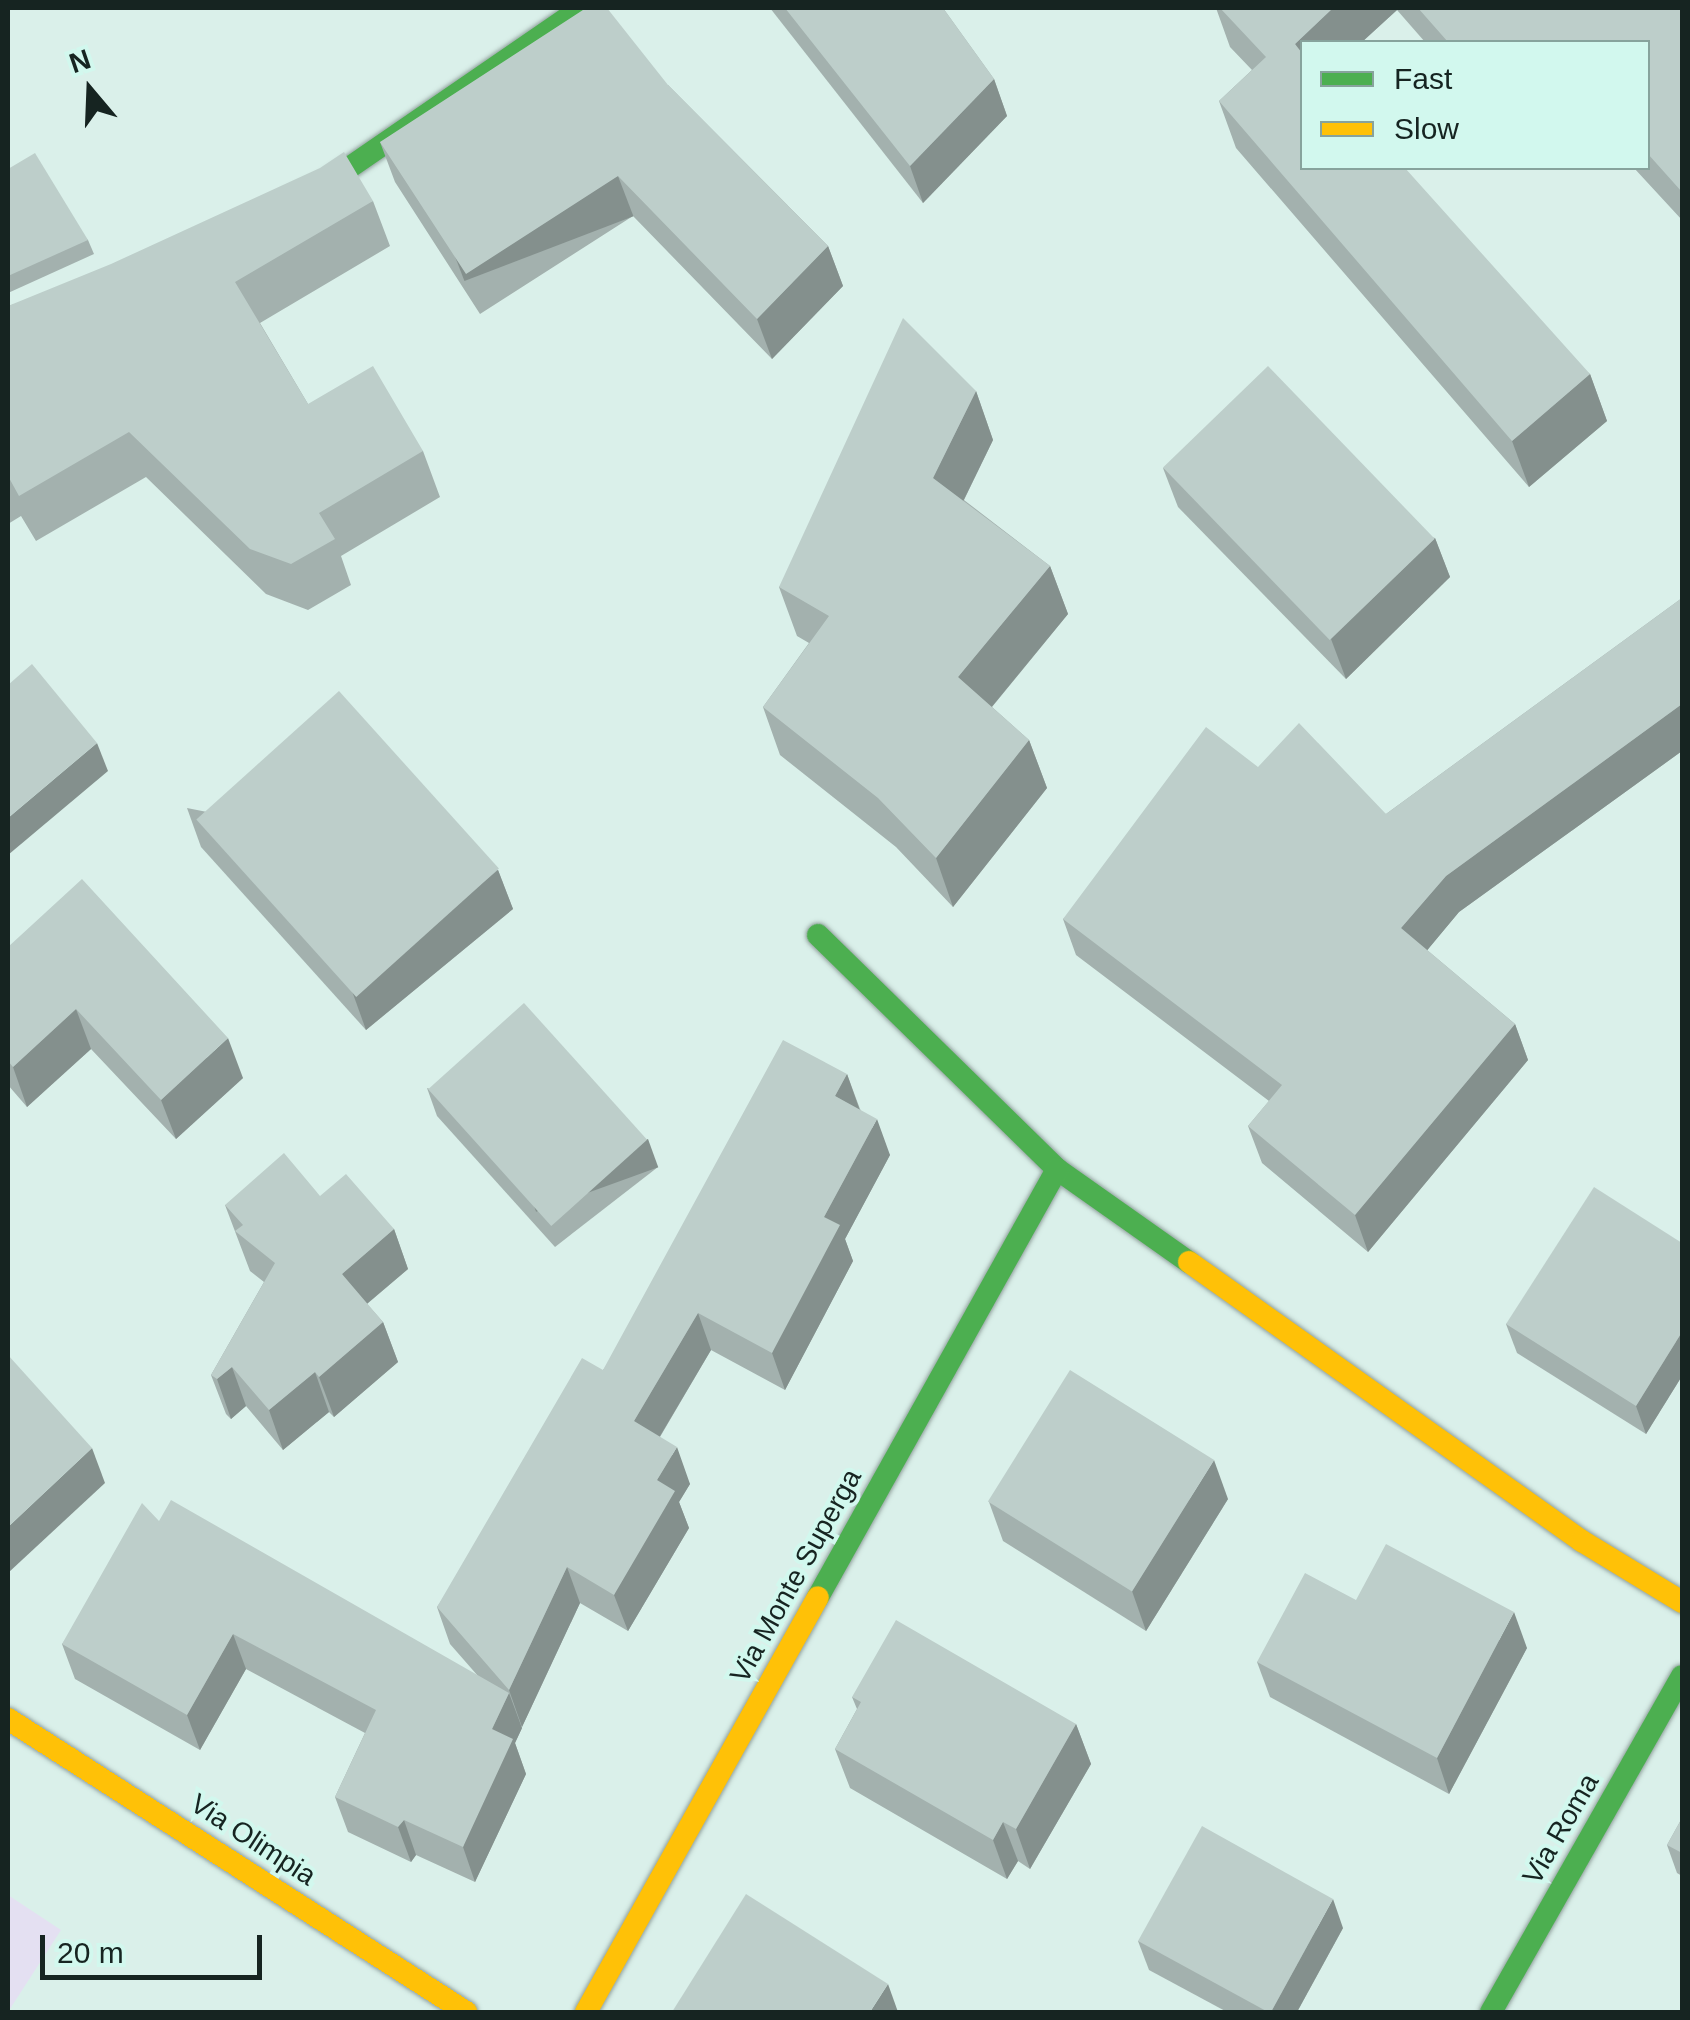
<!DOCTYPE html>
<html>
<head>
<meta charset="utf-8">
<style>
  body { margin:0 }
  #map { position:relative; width:1690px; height:2020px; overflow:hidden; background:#daf0ea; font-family:Helvetica,sans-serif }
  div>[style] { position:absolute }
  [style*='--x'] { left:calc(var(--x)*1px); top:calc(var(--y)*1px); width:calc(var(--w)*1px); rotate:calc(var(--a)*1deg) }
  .green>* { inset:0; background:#e4e0f2 }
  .roads { filter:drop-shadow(0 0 2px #92a29e) drop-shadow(0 0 2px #92a29e) }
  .fast>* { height:22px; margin:-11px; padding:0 11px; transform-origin:11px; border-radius:11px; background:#4caf50 }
  .slow>* { height:22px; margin:-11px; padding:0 11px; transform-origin:11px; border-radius:11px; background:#ffc107 }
  .wall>* { inset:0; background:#a3b1ae }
  .shaded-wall>* { inset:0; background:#84908d; transform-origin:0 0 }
  .building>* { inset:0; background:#bdceca; transform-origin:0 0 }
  span { translate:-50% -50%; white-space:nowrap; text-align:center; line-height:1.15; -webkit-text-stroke:8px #d2f8ee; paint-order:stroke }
  .street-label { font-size:28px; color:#162421 }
  .frame { position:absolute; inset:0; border:10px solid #162421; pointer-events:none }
  .legend { position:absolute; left:1300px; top:40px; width:350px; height:130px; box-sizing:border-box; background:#d2f8ee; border:2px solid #87a39c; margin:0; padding:12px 18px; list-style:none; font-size:30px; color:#162421 }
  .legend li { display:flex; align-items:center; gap:20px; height:50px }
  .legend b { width:50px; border:2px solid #87a39c }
  .north { position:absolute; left:40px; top:40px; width:100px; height:100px; -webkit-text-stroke:8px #d2f8ee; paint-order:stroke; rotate:341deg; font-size:28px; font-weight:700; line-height:40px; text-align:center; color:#162421 }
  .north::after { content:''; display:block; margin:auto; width:35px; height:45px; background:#162421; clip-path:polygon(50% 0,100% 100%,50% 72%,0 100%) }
  .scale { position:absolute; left:40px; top:1935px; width:222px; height:45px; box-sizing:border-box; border:5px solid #162421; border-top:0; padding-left:12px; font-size:30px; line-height:35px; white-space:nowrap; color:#162421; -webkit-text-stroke:8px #d2f8ee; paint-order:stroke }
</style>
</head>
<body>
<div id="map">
  <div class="green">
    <i style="clip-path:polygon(8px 1895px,61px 1930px,8px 2012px)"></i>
  </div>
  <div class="roads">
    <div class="fast">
      <i style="--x:289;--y:201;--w:38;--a:-25"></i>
      <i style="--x:324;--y:185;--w:313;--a:-34.5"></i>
      <i style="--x:818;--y:935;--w:334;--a:44.4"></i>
      <i style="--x:1057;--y:1169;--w:161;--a:35.2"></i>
      <i style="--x:818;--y:1597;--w:490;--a:-60.8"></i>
      <i style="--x:1491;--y:2012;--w:386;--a:-60.4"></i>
    </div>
    <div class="slow">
      <i style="--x:1189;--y:1262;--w:482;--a:35.4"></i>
      <i style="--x:1582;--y:1541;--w:117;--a:31.4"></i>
      <i style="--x:8;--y:1719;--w:544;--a:32.61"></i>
      <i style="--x:586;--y:2012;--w:475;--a:-60.8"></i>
    </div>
  </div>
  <div class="wall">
    <i style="clip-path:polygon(770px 8px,943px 8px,994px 79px,1007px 116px,923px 203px)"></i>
    <i style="clip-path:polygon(1216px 8px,1682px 8px,1682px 220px,1634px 168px,1648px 168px,1648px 42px,1425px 42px,1397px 10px,1362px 42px,1302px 42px,1302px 168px,1590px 374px,1607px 421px,1529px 487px,1236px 148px,1219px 101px,1252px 70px,1230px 47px)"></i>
    <i style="clip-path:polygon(668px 85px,828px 246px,843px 286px,772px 359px,633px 216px,480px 314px,395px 182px,380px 142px)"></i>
    <i style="clip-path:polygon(8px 169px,88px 240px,94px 254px,8px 293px)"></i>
    <i style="clip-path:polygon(373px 201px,390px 246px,260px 323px,308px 404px,423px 451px,440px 497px,341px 556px,351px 585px,308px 610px,266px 594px,146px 477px,36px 541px,21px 516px,8px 524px,8px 306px)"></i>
    <i style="clip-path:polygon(976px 391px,993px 440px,964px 500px,1050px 566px,1068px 614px,992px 707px,1029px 740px,1047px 788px,953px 907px,896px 847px,780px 755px,763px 707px,809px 643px,797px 636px,779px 587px)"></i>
    <i style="clip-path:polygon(1163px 468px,1435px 538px,1450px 577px,1346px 679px,1178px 507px)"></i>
    <i style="clip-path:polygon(1682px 598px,1682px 751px,1459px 912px,1427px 950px,1515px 1024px,1528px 1060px,1368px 1252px,1262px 1163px,1248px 1126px,1269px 1101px,1076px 955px,1063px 919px,1258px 767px,1386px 814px)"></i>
    <i style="clip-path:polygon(187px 808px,498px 870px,513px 909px,366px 1030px,201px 847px)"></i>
    <i style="clip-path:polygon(8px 947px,243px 1078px,176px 1139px,91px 1049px,27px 1107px,8px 1085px)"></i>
    <i style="clip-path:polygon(847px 1074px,860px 1109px,890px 1155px,845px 1239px,853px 1261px,785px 1390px,711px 1350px,660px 1437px,690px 1484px,679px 1502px,689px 1528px,628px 1631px,580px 1603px,522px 1727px,520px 1724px,522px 1728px,515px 1743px,526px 1774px,475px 1882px,416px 1855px,411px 1862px,348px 1832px,335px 1797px,365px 1733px,246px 1669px,200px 1750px,75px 1679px,62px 1644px,159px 1521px,478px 1676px,450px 1644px,437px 1607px,603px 1370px)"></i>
    <i style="clip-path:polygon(427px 1088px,658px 1167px,555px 1247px,437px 1116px)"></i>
    <i style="clip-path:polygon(320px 1196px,394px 1229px,408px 1269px,367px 1304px,383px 1322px,398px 1362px,334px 1417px,329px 1412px,283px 1450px,246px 1406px,231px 1419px,226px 1414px,211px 1375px,264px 1282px,250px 1271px,225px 1205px)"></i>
    <i style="clip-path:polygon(1682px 1243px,1682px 1376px,1646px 1434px,1517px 1353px,1506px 1324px)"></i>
    <i style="clip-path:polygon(1228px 1499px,1146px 1631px,1003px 1541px,989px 1502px)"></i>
    <i style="clip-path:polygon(1356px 1600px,1527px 1648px,1449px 1794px,1270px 1697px,1257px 1662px)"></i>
    <i style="clip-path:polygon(852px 1697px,1076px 1724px,1091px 1764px,1030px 1869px,1018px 1861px,1007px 1879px,850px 1788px,835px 1749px,857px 1709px)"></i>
    <i style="clip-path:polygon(1682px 1818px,1682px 1876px,1677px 1873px,1667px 1845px)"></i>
    <i style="clip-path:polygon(1343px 1928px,1297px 2012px,1227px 2012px,1149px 1970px,1138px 1941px)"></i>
  </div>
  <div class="shaded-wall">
    <i style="clip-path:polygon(1333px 8px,1396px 8px,1397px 10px,1362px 42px,1302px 42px,1302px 65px,1295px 44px)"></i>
    <i style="clip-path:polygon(994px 79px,1007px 116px,923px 203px,910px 166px)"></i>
    <i style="left:618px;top:176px;width:43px;height:181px;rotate:69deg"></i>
    <i style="clip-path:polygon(828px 246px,843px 286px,772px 359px,757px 319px)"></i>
    <i style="clip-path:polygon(1590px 374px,1607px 421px,1529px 487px,1512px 441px)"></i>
    <i style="clip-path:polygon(976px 391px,993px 440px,951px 526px,933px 478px)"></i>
    <i style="clip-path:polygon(1435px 538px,1450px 577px,1346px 679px,1331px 639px)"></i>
    <i style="clip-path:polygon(1050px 566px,1068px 614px,976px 726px,958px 677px)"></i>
    <i style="clip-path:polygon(1682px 704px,1682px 751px,1459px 912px,1415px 965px,1401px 928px,1446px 876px)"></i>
    <i style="clip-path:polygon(1029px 740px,1047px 788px,953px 907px,936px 858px)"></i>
    <i style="clip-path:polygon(97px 743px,108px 771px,8px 855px,8px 818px)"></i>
    <i style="clip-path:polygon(498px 870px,513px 909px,366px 1030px,352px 991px)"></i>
    <i style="clip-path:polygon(76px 1009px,91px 1049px,27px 1107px,13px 1067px)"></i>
    <i style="clip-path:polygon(1515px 1024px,1528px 1060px,1368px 1252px,1355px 1215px)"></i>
    <i style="clip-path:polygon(228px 1038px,243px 1078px,176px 1139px,161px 1100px)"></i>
    <i style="clip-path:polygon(847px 1074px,860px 1111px,835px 1096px)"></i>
    <i style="clip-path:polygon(877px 1119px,890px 1155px,845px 1239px,853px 1261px,785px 1390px,772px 1353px,824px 1217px)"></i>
    <i style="left:648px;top:1139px;width:30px;height:130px;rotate:70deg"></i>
    <i style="clip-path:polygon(394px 1229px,408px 1269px,356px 1313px,342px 1274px)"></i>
    <i style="clip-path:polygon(698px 1313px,711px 1350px,647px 1458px,634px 1421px)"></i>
    <i style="clip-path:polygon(383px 1322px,398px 1362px,334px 1417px,319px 1377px)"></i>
    <i style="clip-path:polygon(1682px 1332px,1682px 1376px,1646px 1434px,1636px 1406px)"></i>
    <i style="clip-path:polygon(232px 1367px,246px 1406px,231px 1419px,217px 1379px)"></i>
    <i style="clip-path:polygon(315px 1372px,329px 1412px,283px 1450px,269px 1410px)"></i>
    <i style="clip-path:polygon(677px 1447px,690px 1484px,679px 1502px,689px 1528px,628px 1631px,614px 1595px,657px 1480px)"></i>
    <i style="clip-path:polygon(92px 1448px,105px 1483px,8px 1573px,8px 1527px)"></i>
    <i style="clip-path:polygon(1214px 1460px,1228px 1499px,1146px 1631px,1132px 1591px)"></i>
    <i style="clip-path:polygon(567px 1567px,580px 1603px,522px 1727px,509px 1690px)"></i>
    <i style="clip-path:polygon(1514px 1612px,1527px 1648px,1449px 1794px,1437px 1758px)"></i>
    <i style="clip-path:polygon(233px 1634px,246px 1669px,200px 1750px,187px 1715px)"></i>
    <i style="clip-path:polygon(509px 1693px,522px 1728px,515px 1743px,526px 1774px,475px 1882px,463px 1847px,492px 1729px)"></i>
    <i style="clip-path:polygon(1076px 1724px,1091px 1764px,1030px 1869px,1016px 1829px)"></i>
    <i style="clip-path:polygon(404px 1820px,416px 1855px,411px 1862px,398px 1827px)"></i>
    <i style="clip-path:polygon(1003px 1822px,1018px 1861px,1007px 1879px,993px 1840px)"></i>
    <i style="clip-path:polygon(1333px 1899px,1343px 1928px,1297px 2012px,1271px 2012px)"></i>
    <i style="clip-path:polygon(888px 1984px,898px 2012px,870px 2012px)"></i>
  </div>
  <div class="building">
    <i style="clip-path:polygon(586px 8px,607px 8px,668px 85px,828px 246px,757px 319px,618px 176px,466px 274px,380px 142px)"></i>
    <i style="clip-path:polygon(785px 8px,943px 8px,994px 79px,910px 166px)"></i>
    <i style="clip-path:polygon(1220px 8px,1333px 8px,1295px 44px,1302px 53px,1302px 168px,1405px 168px,1590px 374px,1512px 441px,1219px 101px,1266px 57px)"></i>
    <i style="clip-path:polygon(1418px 8px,1682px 8px,1682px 192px,1648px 154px,1648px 42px,1448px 42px)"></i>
    <i style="clip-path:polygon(344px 152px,373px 201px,235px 282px,308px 404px,373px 366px,423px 451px,319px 513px,335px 539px,291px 564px,250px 549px,129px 432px,19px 496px,8px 476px,8px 306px,111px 264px,320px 168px)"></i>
    <i style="clip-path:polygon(35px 153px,88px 240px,8px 276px,8px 169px)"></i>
    <i style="clip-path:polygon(903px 318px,976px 391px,933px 478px,1050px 566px,958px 677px,1029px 740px,936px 858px,878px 798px,763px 707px,829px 616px,779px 587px)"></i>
    <i style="left:1268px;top:366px;width:240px;height:146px;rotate:46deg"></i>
    <i style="clip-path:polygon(1682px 598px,1682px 704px,1446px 876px,1401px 928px,1515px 1024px,1355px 1215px,1248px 1126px,1282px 1085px,1063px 919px,1206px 727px,1258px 767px,1299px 723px,1386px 814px)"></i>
    <i style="clip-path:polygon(32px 664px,97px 743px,8px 818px,8px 685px)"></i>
    <i style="left:339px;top:691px;width:239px;height:192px;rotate:48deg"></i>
    <i style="clip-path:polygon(82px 879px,228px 1038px,161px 1100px,76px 1009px,13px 1067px,8px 1061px,8px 947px)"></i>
    <i style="left:524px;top:1003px;width:184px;height:129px;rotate:48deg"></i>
    <i style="clip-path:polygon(783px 1040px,847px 1074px,835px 1096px,877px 1119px,824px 1217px,840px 1225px,772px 1353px,698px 1313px,634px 1421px,677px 1447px,657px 1480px,675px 1491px,614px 1595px,567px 1567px,509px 1690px,437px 1607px,582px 1358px,603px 1370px)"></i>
    <i style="clip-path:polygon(284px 1153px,320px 1196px,346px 1174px,394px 1229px,342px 1274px,383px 1322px,319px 1377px,315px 1372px,269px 1410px,232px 1367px,217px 1379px,211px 1375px,275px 1263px,235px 1231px,243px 1225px,225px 1205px)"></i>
    <i style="clip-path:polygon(1594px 1187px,1682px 1243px,1682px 1332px,1636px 1406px,1506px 1324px)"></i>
    <i style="clip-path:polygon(8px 1355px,92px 1448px,8px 1527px)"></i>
    <i style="left:1070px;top:1370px;width:170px;height:155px;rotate:32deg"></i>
    <i style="clip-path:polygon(171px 1500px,509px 1693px,492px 1729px,513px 1739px,463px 1847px,404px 1820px,398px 1827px,335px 1797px,376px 1710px,233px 1634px,187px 1715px,62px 1644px,142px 1503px,159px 1521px)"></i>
    <i style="clip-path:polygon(1386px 1544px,1514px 1612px,1437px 1758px,1257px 1662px,1305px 1573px,1356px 1600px)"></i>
    <i style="clip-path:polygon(896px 1620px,1076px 1724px,1016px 1829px,1003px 1822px,993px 1840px,835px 1749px,861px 1702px,852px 1697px)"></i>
    <i style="clip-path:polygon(1682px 1818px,1682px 1853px,1667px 1845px)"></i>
    <i style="clip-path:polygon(1202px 1826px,1333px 1899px,1271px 2012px,1268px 2012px,1138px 1941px)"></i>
    <i style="clip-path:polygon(746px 1894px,888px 1984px,870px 2012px,672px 2012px)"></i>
  </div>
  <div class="street-label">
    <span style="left:796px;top:1576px;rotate:-61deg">Via Monte Superga</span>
    <span style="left:1561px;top:1829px;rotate:-60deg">Via Roma</span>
    <span style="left:253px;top:1840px;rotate:33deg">Via Olimpia</span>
  </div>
  <div class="frame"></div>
  <ul class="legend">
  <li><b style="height:12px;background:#4caf50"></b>Fast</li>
  <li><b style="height:12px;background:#ffc107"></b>Slow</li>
  </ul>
  <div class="north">N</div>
  <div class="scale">20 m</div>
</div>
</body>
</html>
